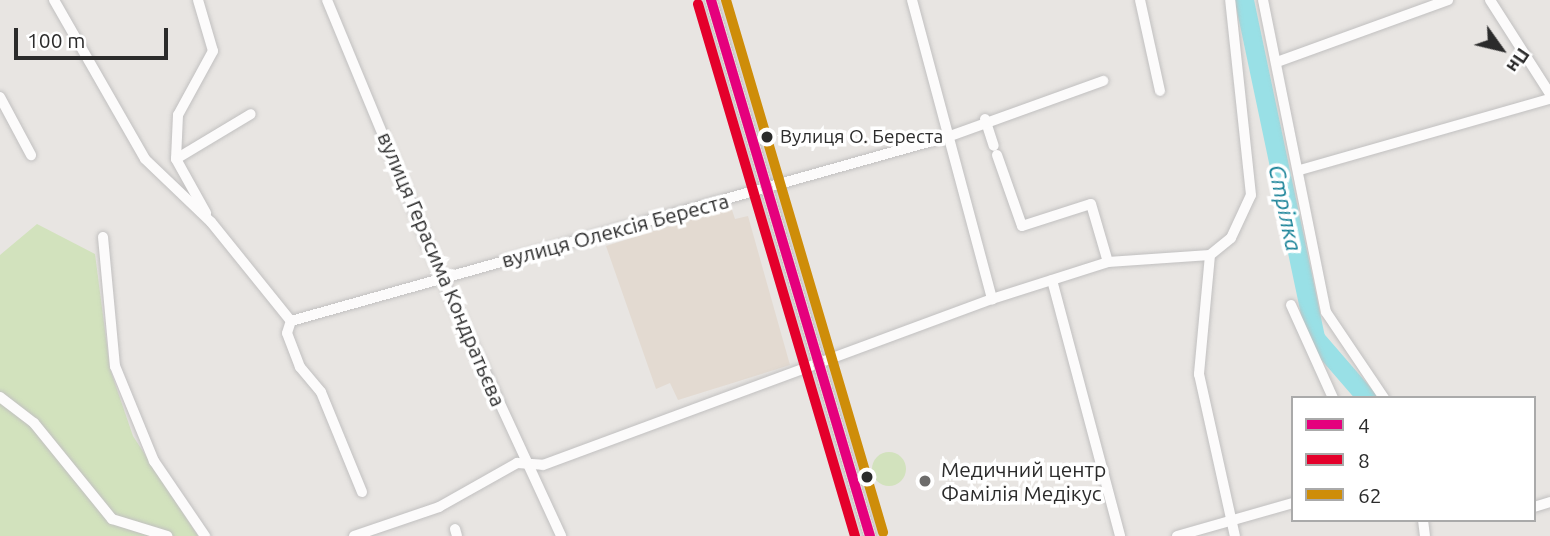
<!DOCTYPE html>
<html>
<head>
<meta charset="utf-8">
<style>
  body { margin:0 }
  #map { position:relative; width:1550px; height:536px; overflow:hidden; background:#e8e5e2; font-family:Ubuntu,sans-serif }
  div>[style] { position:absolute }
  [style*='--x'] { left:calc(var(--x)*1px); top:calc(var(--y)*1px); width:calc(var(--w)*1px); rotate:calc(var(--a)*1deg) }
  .education>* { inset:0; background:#e3dad1 }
  .green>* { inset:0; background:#d2e2bd }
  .round { border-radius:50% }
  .river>* { height:19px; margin:-9.5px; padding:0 9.5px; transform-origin:9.5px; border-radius:9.5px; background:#99e0e6 }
  .roads { filter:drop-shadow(0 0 2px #c1c0c0) drop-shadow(0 0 2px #c1c0c0) }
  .minor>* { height:10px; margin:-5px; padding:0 5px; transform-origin:5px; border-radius:5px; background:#fcfbfb }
  .major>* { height:12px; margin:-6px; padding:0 6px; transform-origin:6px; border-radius:6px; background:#e5dfd5 }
  .bus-1>* { height:10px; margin:-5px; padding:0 5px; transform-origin:5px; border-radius:5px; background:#e5007d }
  .bus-2>* { height:10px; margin:-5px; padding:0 5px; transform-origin:5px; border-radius:5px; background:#e4002b }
  .bus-3>* { height:10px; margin:-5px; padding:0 5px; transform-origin:5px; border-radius:5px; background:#ce8d09 }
  .dots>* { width:19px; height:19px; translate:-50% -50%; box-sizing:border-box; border:4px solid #fff; border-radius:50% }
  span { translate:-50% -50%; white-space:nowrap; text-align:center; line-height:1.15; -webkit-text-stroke:7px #fff; paint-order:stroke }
  .bus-label { font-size:19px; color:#2b2b2b }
  .left { translate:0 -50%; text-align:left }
  .street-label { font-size:21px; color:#2b2b2b }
  .poi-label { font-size:21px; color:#2b2b2b }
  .water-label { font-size:23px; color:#158096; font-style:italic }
  .legend { position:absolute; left:1291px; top:396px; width:245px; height:126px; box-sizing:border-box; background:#fff; border:2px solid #aaa; margin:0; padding:9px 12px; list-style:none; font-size:21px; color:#2b2b2b }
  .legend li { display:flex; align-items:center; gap:14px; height:35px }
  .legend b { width:35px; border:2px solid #aaa }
  .north { position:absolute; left:1466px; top:14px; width:70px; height:70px; -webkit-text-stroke:5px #fff; paint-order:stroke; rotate:124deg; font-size:19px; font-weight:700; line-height:28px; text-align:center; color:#2b2b2b }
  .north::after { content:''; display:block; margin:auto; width:24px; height:32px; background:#2b2b2b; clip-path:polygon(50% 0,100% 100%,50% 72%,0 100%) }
  .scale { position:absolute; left:14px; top:28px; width:154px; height:32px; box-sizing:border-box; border:4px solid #2b2b2b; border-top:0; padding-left:9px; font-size:21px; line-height:24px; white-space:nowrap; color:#2b2b2b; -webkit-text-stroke:5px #fff; paint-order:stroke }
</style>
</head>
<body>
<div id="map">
  <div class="education">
    <i style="clip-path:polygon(731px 207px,735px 219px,748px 216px,790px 365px,678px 400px,670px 383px,656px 389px,606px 246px)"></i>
  </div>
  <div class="green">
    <i style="clip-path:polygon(37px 224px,95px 254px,110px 369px,133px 436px,198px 536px,0 536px,0 255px)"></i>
    <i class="round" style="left:872px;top:452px;width:34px;height:34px"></i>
  </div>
  <div class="river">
    <i style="--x:1244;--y:0;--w:345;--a:78.1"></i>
    <i style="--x:1315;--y:338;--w:79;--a:49.1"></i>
  </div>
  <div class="roads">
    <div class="minor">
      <i style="--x:54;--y:0;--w:183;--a:60.2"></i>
      <i style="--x:145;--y:159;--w:91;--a:43.7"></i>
      <i style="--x:211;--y:222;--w:127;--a:51.1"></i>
      <i style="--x:198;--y:0;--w:53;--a:73.6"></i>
      <i style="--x:213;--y:51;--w:73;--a:118.7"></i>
      <i style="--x:178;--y:115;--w:44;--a:92.6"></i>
      <i style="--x:176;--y:159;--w:62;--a:60.9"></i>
      <i style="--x:327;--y:0;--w:301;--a:67.5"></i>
      <i style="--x:442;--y:278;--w:284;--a:65.2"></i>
      <i style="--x:912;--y:0;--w:310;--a:75"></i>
      <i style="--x:1140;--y:0;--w:93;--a:77.6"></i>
      <i style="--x:1263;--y:0;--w:318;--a:78.6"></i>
      <i style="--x:1326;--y:312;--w:104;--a:56"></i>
      <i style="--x:1490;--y:0;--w:112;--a:57.4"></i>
      <i style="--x:1277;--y:62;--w:182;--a:-19.9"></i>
      <i style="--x:0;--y:97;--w:66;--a:61.9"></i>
      <i style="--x:985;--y:119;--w:28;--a:72"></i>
      <i style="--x:997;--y:155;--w:75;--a:70.6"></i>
      <i style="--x:1022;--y:226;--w:72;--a:-17.7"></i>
      <i style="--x:1091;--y:204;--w:60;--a:73.7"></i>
      <i style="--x:176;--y:159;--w:87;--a:-31"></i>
      <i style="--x:1300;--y:170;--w:260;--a:-15.9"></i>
      <i style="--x:103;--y:237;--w:130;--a:84.7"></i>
      <i style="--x:115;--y:366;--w:103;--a:67.7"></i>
      <i style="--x:154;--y:461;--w:91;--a:55.8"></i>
      <i style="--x:1210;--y:255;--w:120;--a:95.3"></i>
      <i style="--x:1199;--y:374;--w:166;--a:77.5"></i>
      <i style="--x:1052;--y:280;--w:265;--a:75.1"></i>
      <i style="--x:1291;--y:305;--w:102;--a:65.7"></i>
      <i style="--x:0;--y:397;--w:43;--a:37.4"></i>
      <i style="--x:34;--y:423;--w:124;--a:50.9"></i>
      <i style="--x:112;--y:519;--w:58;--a:17.2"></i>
      <i style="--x:362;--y:492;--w:108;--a:-112.3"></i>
      <i style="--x:321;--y:392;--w:33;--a:-130"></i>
      <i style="--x:300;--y:367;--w:36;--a:-111"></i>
      <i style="--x:287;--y:333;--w:13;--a:-72"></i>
      <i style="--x:291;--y:321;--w:684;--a:-15.68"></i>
      <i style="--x:950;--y:136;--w:163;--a:-19.8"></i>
      <i style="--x:1534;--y:507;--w:17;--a:-17"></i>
      <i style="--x:1423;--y:520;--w:16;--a:83"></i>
      <i style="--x:455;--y:529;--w:7;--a:74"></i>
      <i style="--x:354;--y:536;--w:90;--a:-18.8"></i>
      <i style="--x:439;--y:507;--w:90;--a:-29.4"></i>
      <i style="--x:517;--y:463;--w:26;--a:4"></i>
      <i style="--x:543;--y:465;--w:479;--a:-20.3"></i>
      <i style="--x:992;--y:299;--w:122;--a:-17.7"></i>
      <i style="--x:1108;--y:262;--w:102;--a:-3.9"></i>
      <i style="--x:1210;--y:255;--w:27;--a:-39"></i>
      <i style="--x:1231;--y:238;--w:47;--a:-65.1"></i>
      <i style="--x:1251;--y:195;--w:196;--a:-96.1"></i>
      <i style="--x:1177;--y:536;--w:121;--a:-15.9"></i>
    </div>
    <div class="major">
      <i style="--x:711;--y:0;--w:559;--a:73.48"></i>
    </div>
  </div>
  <div class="bus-1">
    <i style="--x:711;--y:0;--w:559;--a:73.48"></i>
  </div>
  <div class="bus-2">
    <i style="--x:698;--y:4;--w:555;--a:73.56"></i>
  </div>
  <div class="bus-3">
    <i style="--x:726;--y:0;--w:555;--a:73.56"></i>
  </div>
  <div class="dots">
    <i style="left:767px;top:137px;background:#2b2b2b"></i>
    <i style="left:867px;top:477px;background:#2b2b2b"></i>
    <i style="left:925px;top:481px;background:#6d6c6b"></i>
  </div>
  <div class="bus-label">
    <span class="left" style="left:780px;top:137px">Вулиця О. Береста</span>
  </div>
  <div class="street-label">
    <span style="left:615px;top:230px;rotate:-15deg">вулиця Олексія Береста</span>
    <span style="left:442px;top:269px;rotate:67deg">вулиця Герасима Кондратьєва</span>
  </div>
  <div class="poi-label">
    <span class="left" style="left:941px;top:481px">Медичний центр<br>Фамілія Медікус</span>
  </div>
  <div class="water-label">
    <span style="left:1285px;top:208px;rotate:78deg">Стрілка</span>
  </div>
  <ul class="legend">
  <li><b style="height:9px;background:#e5007d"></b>4</li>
  <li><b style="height:9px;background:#e4002b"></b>8</li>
  <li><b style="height:9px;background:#ce8d09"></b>62</li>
  </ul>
  <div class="north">Пн</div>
  <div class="scale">100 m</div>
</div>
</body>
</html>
